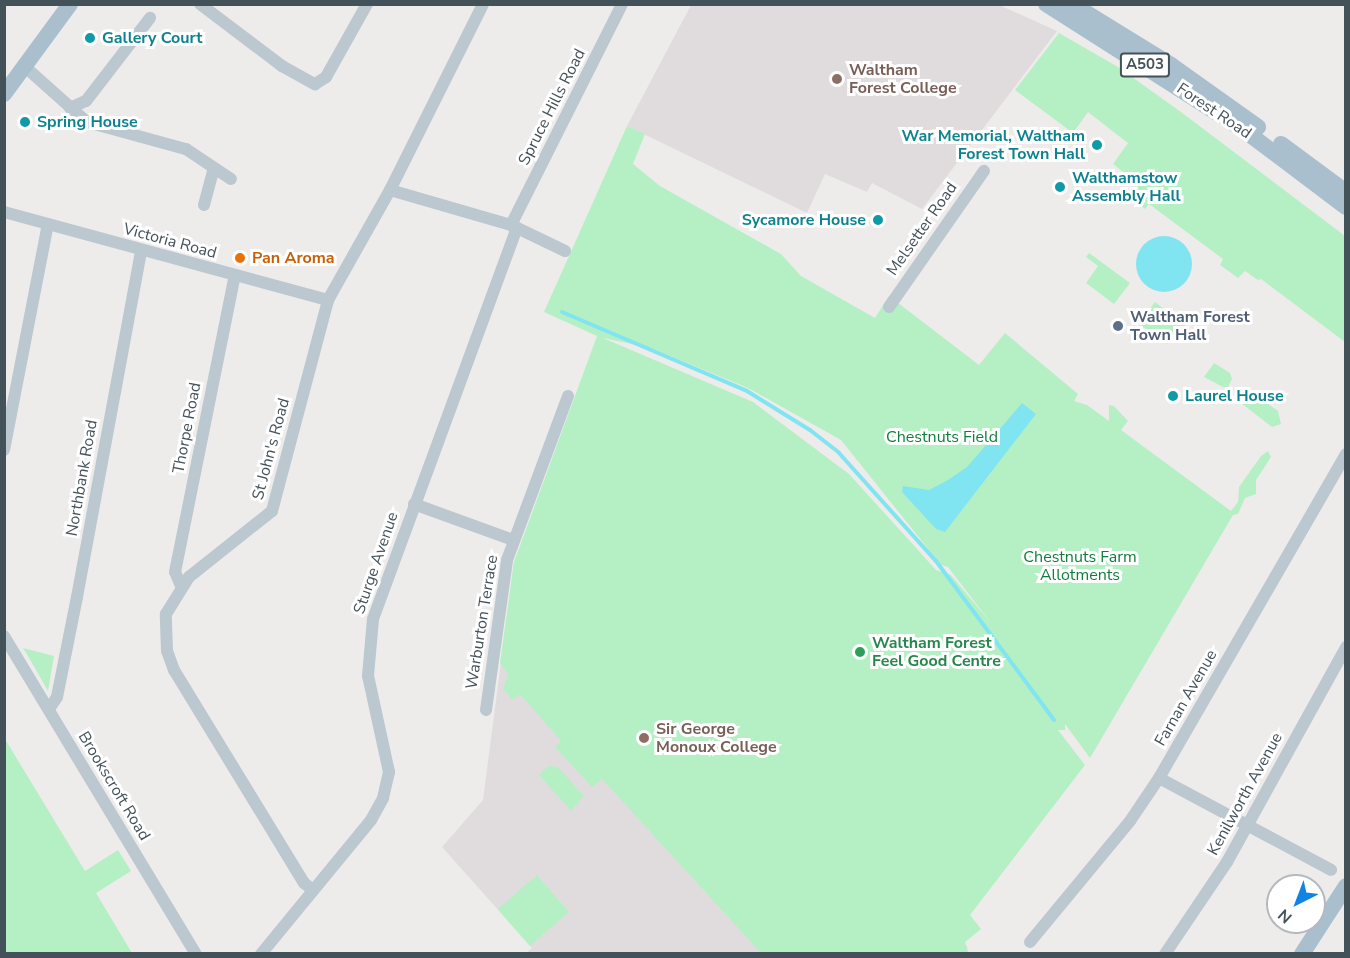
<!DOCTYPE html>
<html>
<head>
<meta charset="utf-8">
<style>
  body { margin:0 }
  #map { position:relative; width:1350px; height:958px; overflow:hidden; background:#eeebeb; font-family:"Nunito Sans",sans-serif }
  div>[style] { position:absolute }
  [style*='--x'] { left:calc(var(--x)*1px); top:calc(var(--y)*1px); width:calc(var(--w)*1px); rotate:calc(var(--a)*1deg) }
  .education>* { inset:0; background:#e0dcdd }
  .green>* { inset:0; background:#b5f0c5; transform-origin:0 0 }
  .water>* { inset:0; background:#80e5f0 }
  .round { border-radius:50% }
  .stream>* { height:4px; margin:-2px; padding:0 2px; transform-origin:2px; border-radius:2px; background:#80e5f0 }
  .minor>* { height:12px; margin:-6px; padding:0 6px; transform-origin:6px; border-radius:6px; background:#bbc8cf }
  .major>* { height:16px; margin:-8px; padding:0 8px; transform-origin:8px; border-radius:8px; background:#a9bfcd }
  .dots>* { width:16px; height:16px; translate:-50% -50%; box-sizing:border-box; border:3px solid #fff; border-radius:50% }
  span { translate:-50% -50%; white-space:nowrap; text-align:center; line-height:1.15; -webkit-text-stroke:6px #fff; paint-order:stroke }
  .shield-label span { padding:2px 4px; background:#fff; border:2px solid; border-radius:4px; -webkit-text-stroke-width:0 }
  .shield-label { font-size:15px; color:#435159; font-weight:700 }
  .culture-label { font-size:16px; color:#0d838f; font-weight:700 }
  .left { translate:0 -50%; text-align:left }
  .right { translate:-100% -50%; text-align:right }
  .education-label { font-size:16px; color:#785e54; font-weight:700 }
  .street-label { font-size:16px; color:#435159 }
  .food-label { font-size:16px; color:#c56008; font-weight:700 }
  .service-label { font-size:16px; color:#4e5e75; font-weight:700 }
  .park-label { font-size:16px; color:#117d3b }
  .leisure-label { font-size:16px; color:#27864d; font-weight:700 }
  .frame { position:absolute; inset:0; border:6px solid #435159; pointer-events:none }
  .north { position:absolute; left:1266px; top:874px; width:60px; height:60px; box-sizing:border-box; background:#fff; border:2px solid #b4b9bd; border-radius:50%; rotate:222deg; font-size:16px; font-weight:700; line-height:24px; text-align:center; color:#435159 }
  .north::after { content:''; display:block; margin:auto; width:21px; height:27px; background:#0f84e4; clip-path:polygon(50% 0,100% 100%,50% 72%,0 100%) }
</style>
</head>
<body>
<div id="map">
  <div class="education">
    <i style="clip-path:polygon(691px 5px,999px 5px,1057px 31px,922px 209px,872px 183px,867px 192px,825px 174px,807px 213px,627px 126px)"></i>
    <i style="clip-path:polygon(514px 562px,967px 946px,968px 953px,526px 953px,532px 948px,442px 847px,483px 800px)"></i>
  </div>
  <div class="green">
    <i style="clip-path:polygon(1059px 33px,1118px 67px,1181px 112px,1345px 236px,1345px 342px,1261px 279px,1258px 280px,1245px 271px,1238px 278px,1220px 265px,1223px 259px,1149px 204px,1145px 209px,1128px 197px,1139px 184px,1113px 164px,1128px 143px,1111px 130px,1088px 112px,1073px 133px,1015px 90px)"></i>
    <i style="clip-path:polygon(evenodd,627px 126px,645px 134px,633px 164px,660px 186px,781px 254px,801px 276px,875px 318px,889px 296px,979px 365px,1005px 333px,1078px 394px,1074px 401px,1087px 405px,1109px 421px,1109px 405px,1114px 406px,1128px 421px,1121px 430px,1231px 511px,1238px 502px,1239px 487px,1261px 456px,1268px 451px,1271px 457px,1256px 480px,1256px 494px,1245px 498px,1238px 514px,1233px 515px,1090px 758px,1065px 724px,1065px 730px,1058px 730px,1085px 765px,970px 915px,981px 929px,965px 942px,968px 953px,761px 953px,602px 779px,592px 787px,555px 747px,561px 741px,520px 694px,513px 700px,503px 689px,508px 674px,500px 663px,514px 562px,597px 336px,544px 312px,627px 126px,603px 338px,651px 348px,748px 388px,841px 440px,941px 565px,948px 567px,990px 622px,951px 575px,936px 570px,849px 474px,753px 402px,603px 338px)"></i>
    <i style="clip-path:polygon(1089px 253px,1130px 283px,1114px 304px,1086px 283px,1098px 266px,1086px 257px)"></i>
    <i style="clip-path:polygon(1155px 302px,1195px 333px,1193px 336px,1180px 327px,1167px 344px,1139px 324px)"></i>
    <i style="clip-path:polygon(1214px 363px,1230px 373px,1232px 379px,1227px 389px,1204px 377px)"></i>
    <i style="clip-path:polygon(1247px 389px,1278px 411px,1281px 424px,1272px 427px,1241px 403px,1239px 395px)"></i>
    <i style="clip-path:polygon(23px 648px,54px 656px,48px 691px,28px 656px)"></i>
    <i style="clip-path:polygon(5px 739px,85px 871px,118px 850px,131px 871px,96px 893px,132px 953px,5px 953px)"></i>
    <i style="clip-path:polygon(548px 766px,558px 767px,584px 796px,571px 811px,539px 775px)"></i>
    <i style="left:537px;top:875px;width:49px;height:52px;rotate:49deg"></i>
  </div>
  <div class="water">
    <i class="round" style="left:1136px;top:236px;width:56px;height:56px"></i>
    <i style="clip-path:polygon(1022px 403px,1036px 414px,945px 532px,936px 529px,902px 492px,903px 486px,929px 490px,948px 480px,967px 467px)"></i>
  </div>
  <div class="stream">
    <i style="--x:562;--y:312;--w:201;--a:23.1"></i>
    <i style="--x:747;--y:391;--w:74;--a:31.8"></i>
    <i style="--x:810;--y:430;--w:37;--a:38"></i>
    <i style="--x:839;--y:453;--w:145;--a:48.1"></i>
    <i style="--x:936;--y:561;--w:198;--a:53.4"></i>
  </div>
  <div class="minor">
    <i style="--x:200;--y:4;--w:103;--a:37.1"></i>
    <i style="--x:282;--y:66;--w:38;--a:29"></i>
    <i style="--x:315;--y:84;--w:13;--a:-32"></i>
    <i style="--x:326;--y:77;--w:84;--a:-60.7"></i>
    <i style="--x:23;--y:65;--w:86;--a:41.7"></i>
    <i style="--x:87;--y:122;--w:103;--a:15.3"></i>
    <i style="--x:186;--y:149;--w:54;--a:33.7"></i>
    <i style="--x:70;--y:108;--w:17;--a:-24"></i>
    <i style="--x:86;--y:101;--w:105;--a:-52.4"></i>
    <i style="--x:390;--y:190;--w:126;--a:16.1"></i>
    <i style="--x:511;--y:225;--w:60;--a:25.7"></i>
    <i style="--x:204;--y:205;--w:38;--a:-75"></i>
    <i style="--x:4;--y:212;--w:336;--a:15.2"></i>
    <i style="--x:511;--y:225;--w:247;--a:-63.3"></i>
    <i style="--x:889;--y:307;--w:166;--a:-55.1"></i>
    <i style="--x:4;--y:450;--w:230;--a:-79"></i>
    <i style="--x:414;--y:504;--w:105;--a:20"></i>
    <i style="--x:181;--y:586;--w:15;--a:-113"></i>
    <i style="--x:175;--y:572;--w:303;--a:-78.6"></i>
    <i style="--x:4;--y:636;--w:371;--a:58.9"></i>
    <i style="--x:49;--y:709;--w:14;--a:-56"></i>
    <i style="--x:57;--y:697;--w:102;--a:-78.7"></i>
    <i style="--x:77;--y:597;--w:353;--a:-79.5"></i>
    <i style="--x:486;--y:710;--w:151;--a:-82"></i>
    <i style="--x:507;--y:560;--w:175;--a:-69.6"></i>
    <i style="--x:1159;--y:778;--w:195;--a:28.1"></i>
    <i style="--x:313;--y:890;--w:11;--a:-142"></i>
    <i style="--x:304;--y:883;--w:250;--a:-121.4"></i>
    <i style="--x:174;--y:670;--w:20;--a:-110"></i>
    <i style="--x:167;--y:651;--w:37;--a:-92"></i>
    <i style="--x:166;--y:614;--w:44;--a:-58.1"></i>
    <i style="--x:189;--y:577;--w:106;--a:-38.5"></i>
    <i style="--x:272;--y:511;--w:218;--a:-75.1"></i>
    <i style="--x:328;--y:300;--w:126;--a:-60.6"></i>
    <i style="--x:390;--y:190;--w:208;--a:-63.4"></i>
    <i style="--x:1030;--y:942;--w:157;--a:-50.4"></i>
    <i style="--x:1130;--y:821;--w:52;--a:-56"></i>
    <i style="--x:1159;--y:778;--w:374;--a:-60"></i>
    <i style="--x:261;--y:954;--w:173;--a:-50.6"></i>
    <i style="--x:371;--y:820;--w:25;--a:-61"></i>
    <i style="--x:383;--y:798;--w:27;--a:-77"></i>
    <i style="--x:389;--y:772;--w:98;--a:-102.3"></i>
    <i style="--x:368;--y:676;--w:57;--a:-85"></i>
    <i style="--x:373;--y:619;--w:417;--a:-69.8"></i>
    <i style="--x:1165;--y:954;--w:111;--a:-56"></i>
    <i style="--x:1227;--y:862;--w:246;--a:-61"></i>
  </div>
  <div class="major">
    <i style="--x:1046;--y:4;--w:236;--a:32.5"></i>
    <i style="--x:1245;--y:131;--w:126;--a:37"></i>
    <i style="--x:1072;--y:4;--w:116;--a:31.6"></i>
    <i style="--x:1171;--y:65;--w:107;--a:35.5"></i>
    <i style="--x:4;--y:94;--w:112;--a:-53.7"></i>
    <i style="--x:1281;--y:144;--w:81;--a:36.4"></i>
    <i style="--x:1302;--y:954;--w:81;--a:-57.1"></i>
  </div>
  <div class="dots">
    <i style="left:90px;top:38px;background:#0f9aa8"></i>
    <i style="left:837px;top:79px;background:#8d6e63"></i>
    <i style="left:25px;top:122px;background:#0f9aa8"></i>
    <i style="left:1097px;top:145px;background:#0f9aa8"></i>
    <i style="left:1060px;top:187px;background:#0f9aa8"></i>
    <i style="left:878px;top:220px;background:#0f9aa8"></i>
    <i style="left:240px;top:258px;background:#e8710a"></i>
    <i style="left:1118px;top:326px;background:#5c6f8a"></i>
    <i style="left:1173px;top:396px;background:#0f9aa8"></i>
    <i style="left:860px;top:652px;background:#2e9e5b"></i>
    <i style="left:644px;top:738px;background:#8d6e63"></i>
  </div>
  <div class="shield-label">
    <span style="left:1145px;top:65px">A503</span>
  </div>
  <div class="culture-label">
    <span class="left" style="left:102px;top:38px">Gallery Court</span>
    <span class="left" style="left:37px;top:122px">Spring House</span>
    <span class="right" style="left:1085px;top:145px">War Memorial, Waltham<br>Forest Town Hall</span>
    <span class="left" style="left:1072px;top:187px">Walthamstow<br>Assembly Hall</span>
    <span class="right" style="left:866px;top:220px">Sycamore House</span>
    <span class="left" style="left:1185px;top:396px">Laurel House</span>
  </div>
  <div class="education-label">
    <span class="left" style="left:849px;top:79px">Waltham<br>Forest College</span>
    <span class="left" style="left:656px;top:738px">Sir George<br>Monoux College</span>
  </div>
  <div class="street-label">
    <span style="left:552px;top:107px;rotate:-63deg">Spruce Hills Road</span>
    <span style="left:1214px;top:111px;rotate:34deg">Forest Road</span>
    <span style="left:922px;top:229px;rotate:-55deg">Melsetter Road</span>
    <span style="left:170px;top:241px;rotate:15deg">Victoria Road</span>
    <span style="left:187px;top:428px;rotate:-79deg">Thorpe Road</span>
    <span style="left:271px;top:449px;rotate:-75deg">St John's Road</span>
    <span style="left:82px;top:478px;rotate:-80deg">Northbank Road</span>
    <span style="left:376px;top:563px;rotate:-71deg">Sturge Avenue</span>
    <span style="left:482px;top:622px;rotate:-81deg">Warburton Terrace</span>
    <span style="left:1186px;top:698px;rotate:-60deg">Farnan Avenue</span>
    <span style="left:114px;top:786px;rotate:59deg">Brookscroft Road</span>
    <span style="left:1245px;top:794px;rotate:-61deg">Kenilworth Avenue</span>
  </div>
  <div class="food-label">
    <span class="left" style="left:252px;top:258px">Pan Aroma</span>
  </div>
  <div class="service-label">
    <span class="left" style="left:1130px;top:326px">Waltham Forest<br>Town Hall</span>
  </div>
  <div class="park-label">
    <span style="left:942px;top:437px">Chestnuts Field</span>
    <span style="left:1080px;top:566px">Chestnuts Farm<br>Allotments</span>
  </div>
  <div class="leisure-label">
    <span class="left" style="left:872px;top:652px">Waltham Forest<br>Feel Good Centre</span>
  </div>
  <div class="frame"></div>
  <div class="north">N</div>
</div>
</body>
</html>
